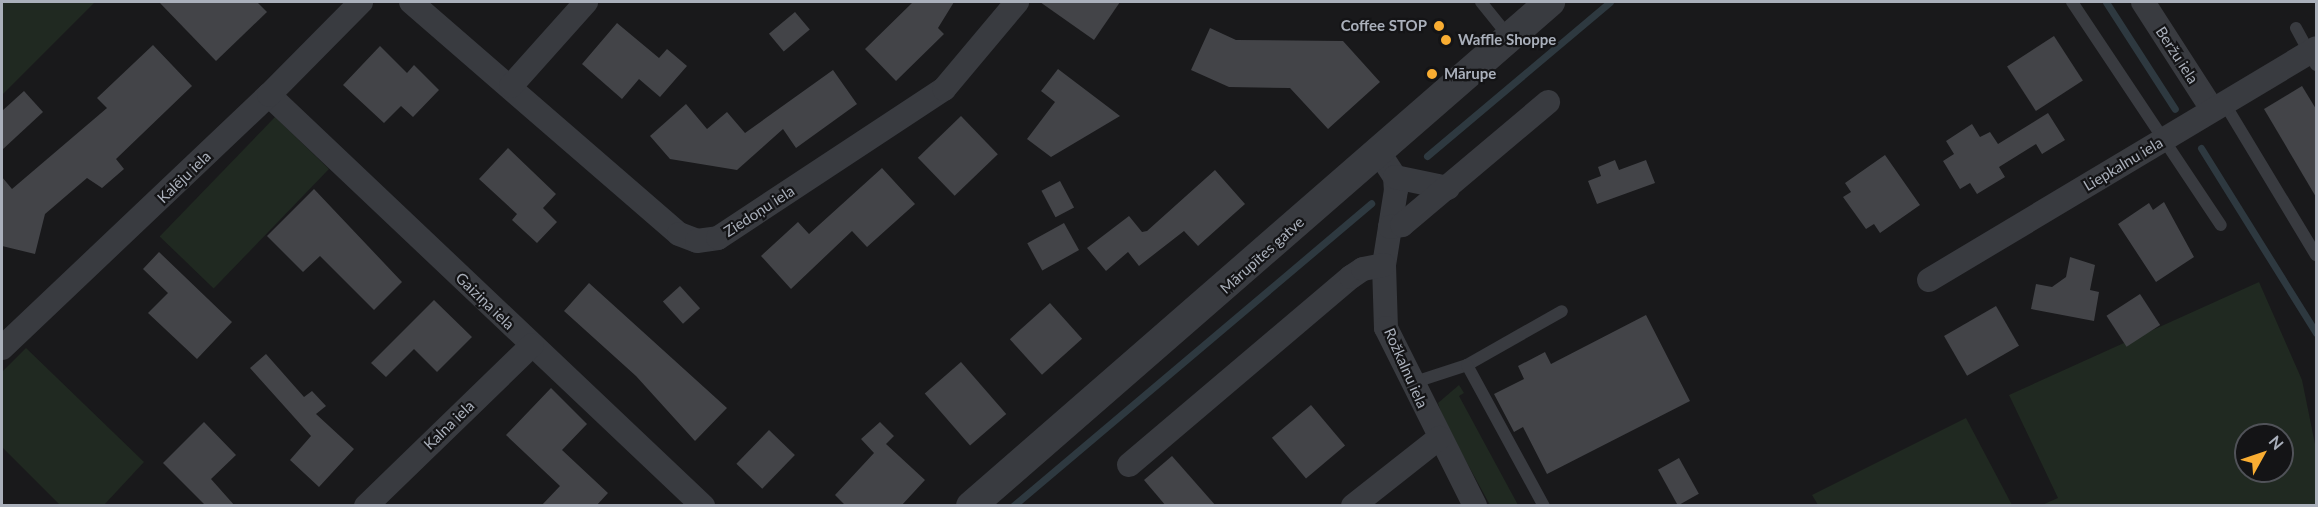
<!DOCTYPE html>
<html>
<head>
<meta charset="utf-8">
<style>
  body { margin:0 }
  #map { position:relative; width:2318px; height:507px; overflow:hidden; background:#19191b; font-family:Lato,sans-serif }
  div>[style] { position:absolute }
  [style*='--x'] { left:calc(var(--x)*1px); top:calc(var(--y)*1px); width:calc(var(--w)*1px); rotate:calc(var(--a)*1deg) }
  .green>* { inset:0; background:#202921; transform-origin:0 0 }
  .stream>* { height:7px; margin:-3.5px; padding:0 3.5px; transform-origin:3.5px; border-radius:3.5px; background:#2e3940 }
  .building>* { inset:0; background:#434448; transform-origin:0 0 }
  .service>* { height:12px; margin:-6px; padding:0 6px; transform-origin:6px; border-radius:6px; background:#393b40 }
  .minor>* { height:24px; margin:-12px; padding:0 12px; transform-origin:12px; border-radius:12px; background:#393b40 }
  .tertiary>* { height:30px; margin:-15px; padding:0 15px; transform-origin:15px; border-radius:15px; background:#393b40 }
  .dots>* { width:16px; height:16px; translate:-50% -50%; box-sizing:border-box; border:3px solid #141416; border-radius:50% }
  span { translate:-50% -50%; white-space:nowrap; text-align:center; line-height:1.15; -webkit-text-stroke:4.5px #141416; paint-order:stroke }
  .poi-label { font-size:15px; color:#aab0bb; font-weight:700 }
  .right { translate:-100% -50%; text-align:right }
  .left { translate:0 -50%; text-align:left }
  .street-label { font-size:15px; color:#aab0bb }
  .frame { position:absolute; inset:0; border:3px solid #aab0bb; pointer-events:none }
  .north { position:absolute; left:2234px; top:423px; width:60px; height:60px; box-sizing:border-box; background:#141416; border:2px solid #505258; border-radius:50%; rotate:50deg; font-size:16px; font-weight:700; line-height:24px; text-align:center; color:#aab0bb }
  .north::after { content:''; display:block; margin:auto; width:21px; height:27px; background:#f9ad32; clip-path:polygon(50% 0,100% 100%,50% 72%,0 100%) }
</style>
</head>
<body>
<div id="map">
  <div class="green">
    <i style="clip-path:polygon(2px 2px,95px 2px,2px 95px)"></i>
    <i style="left:275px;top:117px;width:75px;height:166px;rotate:44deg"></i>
    <i style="clip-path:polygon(evenodd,2259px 282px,2302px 380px,2316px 449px,2316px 505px,2042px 505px,2058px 498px,2009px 395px,2259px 282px,2246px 435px,2282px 435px,2282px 471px,2246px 471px,2246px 435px)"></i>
    <i style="clip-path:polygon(26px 348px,144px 462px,104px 505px,60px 505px,2px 447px,2px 372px)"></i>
    <i style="clip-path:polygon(1459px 385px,1464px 393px,1459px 396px,1518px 505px,1490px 505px,1444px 421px,1438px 403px)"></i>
    <i style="clip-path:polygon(1966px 418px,2012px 505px,1818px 505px,1812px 495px)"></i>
  </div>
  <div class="stream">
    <i style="--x:2106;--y:2;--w:127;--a:57.2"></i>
    <i style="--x:2201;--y:148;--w:218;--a:58.1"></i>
    <i style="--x:1427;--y:156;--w:239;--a:-40.1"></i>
    <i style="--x:1013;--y:506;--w:469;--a:-40.2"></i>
  </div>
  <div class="building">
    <i style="clip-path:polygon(159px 2px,257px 2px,267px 12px,216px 61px)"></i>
    <i style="clip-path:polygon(913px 2px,954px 2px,938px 28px,944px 34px,896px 81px,865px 49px)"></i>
    <i style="clip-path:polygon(1040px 2px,1120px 2px,1094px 40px)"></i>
    <i style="left:795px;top:12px;width:23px;height:34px;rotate:50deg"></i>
    <i style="clip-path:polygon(617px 23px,659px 58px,667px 49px,687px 66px,660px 97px,639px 79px,622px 99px,582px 64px)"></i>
    <i style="clip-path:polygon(1210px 28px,1236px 40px,1343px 41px,1380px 82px,1328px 129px,1290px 88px,1229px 87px,1191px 70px)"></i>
    <i style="left:2054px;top:36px;width:53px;height:56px;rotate:57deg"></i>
    <i style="clip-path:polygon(153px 45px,192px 86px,116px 159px,124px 169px,102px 188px,87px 178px,45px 214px,35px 254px,2px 246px,2px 177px,12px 189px,107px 108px,97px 98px)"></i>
    <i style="clip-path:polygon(380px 46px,407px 73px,414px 65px,439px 90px,413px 117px,401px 106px,384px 123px,343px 85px)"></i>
    <i style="clip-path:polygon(1058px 69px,1120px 116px,1051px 157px,1027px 139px,1055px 102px,1041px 91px)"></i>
    <i style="clip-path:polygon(833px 70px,857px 104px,796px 148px,783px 129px,737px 170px,670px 159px,650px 136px,686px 104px,707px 129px,727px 112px,745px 133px)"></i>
    <i style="clip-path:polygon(2302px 86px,2316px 109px,2316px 197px,2264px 109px)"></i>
    <i style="clip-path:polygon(24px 91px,43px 112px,2px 150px,2px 111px)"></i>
    <i style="clip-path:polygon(2048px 113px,2065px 140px,2042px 154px,2036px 144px,1999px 167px,2005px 177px,1977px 194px,1970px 183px,1960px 189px,1943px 161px,1954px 154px,1946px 141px,1972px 124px,1980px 137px,1990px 132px,1998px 144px)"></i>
    <i style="left:961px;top:116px;width:53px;height:60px;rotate:46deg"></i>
    <i style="clip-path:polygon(508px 148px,556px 194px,543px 208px,557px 222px,537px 243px,512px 220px,517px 214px,479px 179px)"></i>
    <i style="clip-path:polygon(1885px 155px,1920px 205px,1880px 233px,1874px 224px,1866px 229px,1843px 197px,1851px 192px,1845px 183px)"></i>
    <i style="clip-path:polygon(1615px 160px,1619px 170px,1646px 160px,1655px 183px,1597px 204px,1588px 181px,1601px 176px,1598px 167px)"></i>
    <i style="clip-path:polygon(882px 168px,915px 204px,867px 247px,852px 231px,791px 289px,761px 256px,798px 222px,809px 234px)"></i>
    <i style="clip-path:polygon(1215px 170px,1245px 204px,1198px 246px,1184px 231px,1139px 266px,1128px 252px,1106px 271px,1087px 248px,1129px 216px,1142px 232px,1147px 231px)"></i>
    <i style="left:1060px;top:181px;width:30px;height:21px;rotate:62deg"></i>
    <i style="clip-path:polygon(314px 189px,402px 282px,374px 310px,320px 256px,303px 272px,267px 236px)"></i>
    <i style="clip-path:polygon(2164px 202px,2194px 257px,2156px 282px,2118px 224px,2149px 203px,2153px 210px)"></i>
    <i style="left:1064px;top:223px;width:31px;height:42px;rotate:61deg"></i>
    <i style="clip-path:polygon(159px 252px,232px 322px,197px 359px,148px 313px,168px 293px,143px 269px)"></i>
    <i style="clip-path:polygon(2070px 257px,2095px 265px,2090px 290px,2099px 292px,2094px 321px,2031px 309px,2036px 284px,2052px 287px,2066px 277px)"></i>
    <i style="clip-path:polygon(589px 283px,727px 408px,695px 441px,636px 376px,564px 311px)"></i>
    <i style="left:680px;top:286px;width:30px;height:23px;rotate:48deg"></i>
    <i style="left:2140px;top:294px;width:37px;height:40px;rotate:57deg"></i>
    <i style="clip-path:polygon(434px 300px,472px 337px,437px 372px,414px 349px,386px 377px,371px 363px)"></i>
    <i style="left:1050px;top:303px;width:48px;height:54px;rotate:48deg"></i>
    <i style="left:1996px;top:306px;width:46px;height:60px;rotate:60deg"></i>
    <i style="clip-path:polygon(1646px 315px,1690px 401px,1547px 474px,1523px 427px,1514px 432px,1494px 394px,1524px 379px,1518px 366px,1545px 352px,1551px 364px)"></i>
    <i style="clip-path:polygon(266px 354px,304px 397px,312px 391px,326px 406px,316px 414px,354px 449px,319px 487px,290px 460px,311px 436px,250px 368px)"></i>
    <i style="left:961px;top:362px;width:69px;height:48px;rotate:49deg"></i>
    <i style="clip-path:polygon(551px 388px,587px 424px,562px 450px,608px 493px,596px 506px,541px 506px,560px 486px,506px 435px)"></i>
    <i style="left:1311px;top:405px;width:53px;height:51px;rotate:50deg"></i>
    <i style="clip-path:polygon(204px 422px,236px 455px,211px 479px,235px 506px,206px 506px,163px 463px)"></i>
    <i style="clip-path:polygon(880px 422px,894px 436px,886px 444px,925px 480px,901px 506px,846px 506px,835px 495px,874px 453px,861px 439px)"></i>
    <i style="left:769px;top:430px;width:36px;height:47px;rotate:44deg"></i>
    <i style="clip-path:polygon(1172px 456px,1216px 506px,1166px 506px,1144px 480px)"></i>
    <i style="left:1679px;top:458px;width:41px;height:24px;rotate:61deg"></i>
  </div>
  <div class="service">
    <i style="--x:1481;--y:2;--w:46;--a:51.1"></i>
    <i style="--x:2072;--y:2;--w:268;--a:56.3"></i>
    <i style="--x:2296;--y:28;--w:42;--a:61.6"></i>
    <i style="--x:2223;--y:101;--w:180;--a:58.9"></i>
    <i style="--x:1467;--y:365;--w:109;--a:-29.6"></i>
    <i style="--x:1412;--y:383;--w:58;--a:-18.1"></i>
    <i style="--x:1467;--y:365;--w:161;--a:61.4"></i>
  </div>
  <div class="minor">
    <i style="--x:411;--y:2;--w:354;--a:40.9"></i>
    <i style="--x:679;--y:234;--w:19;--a:21"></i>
    <i style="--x:697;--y:241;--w:21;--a:-8"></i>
    <i style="--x:718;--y:238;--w:271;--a:-33.4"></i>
    <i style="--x:944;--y:89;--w:114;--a:-50"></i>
    <i style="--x:2143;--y:2;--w:127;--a:57.2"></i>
    <i style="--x:511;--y:86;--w:113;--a:-48.2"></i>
    <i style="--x:269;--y:95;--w:598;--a:43.44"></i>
    <i style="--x:1378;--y:151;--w:31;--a:57"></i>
    <i style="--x:1395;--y:177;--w:13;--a:86"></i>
    <i style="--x:1396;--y:190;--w:76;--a:99.1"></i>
    <i style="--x:1384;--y:265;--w:63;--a:88.2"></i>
    <i style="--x:1386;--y:328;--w:199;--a:63.4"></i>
    <i style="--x:1395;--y:177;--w:54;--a:11.7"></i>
    <i style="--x:1390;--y:227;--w:12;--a:-9"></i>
    <i style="--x:1402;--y:225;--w:191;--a:-40.1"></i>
    <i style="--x:1929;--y:280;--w:451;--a:-30.9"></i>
    <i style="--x:2;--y:348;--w:368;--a:-43.5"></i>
    <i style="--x:269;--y:95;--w:131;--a:-45.3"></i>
    <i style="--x:1129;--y:465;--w:291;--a:-40.3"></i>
    <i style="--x:1351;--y:277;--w:14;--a:-34"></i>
    <i style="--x:1363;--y:269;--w:21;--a:-11"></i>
    <i style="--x:366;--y:506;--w:231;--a:-44.1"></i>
    <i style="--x:1353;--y:506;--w:110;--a:-38.3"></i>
  </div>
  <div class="tertiary">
    <i style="--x:971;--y:506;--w:768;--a:-41.04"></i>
  </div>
  <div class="dots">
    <i style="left:1439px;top:26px;background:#f9ad32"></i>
    <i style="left:1446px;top:40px;background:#f9ad32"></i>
    <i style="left:1432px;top:74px;background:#f9ad32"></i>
  </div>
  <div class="poi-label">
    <span class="right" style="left:1427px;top:26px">Coffee STOP</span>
    <span class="left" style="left:1458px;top:40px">Waffle Shoppe</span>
    <span class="left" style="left:1444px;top:74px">Mārupe</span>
  </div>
  <div class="street-label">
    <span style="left:2177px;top:55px;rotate:57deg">Beržu iela</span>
    <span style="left:2123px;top:164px;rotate:-31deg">Liepkalnu iela</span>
    <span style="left:184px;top:177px;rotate:-44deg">Kalēju iela</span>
    <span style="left:759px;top:211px;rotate:-33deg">Ziedoņu iela</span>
    <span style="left:1262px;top:255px;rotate:-42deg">Mārupītes gatve</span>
    <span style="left:485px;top:301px;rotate:44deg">Gaiziņa iela</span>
    <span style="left:1406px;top:368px;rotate:66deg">Rožkalnu iela</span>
    <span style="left:449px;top:425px;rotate:-44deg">Kalna iela</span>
  </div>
  <div class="frame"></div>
  <div class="north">N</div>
</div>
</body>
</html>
